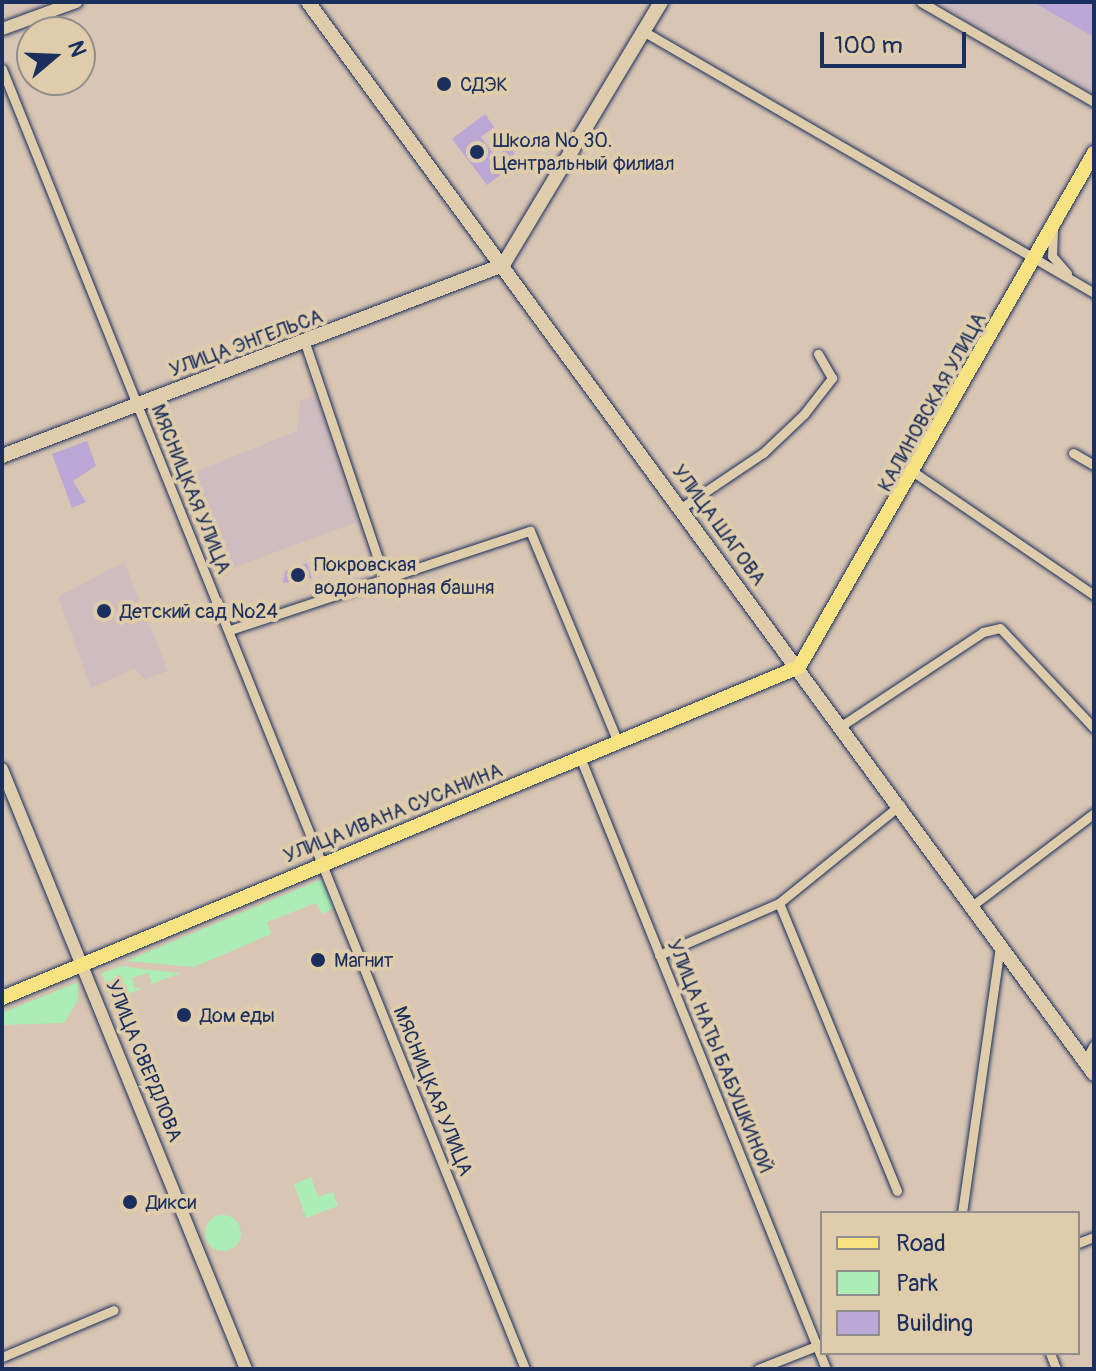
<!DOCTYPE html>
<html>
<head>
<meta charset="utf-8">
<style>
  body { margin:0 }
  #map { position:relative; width:1096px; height:1371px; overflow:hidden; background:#d8c5b3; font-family:Pangolin,sans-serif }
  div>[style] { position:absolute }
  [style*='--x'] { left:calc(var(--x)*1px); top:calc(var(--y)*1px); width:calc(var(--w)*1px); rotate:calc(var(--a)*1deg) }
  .built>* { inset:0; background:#cfbcbe }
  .green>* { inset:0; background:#acecb5 }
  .round { border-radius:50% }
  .building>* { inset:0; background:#bba7d6 }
  .roads { filter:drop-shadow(0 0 2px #1b2f5e) drop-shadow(0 0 2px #1b2f5e) }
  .minor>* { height:9px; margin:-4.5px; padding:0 4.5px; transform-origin:4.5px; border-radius:4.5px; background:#dfccaa }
  .tertiary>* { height:12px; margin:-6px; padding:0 6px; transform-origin:6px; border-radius:6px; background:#dfccaa }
  .secondary>* { height:14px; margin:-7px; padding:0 7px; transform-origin:7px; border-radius:7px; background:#dfccaa }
  .primary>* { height:14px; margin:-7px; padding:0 7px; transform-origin:7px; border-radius:7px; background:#f7e281 }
  .dots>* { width:22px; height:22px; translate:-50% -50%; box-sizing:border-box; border:4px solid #dfccaa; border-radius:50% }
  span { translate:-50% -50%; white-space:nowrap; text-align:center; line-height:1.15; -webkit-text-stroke:8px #dfccaa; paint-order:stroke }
  .poi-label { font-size:20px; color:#1b2f5e }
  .left { translate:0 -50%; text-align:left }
  .street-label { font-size:20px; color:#1b2f5e }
  .frame { position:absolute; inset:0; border:4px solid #1b2f5e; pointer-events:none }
  .legend { position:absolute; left:820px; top:1211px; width:260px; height:144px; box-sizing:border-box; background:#dfccaa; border:2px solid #918d8c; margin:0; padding:10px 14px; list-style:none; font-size:24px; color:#1b2f5e }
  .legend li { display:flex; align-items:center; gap:16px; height:40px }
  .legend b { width:40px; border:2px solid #918d8c }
  .north { position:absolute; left:16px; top:16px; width:80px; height:80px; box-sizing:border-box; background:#dfccaa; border:2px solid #918d8c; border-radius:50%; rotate:71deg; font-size:22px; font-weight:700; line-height:32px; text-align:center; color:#1b2f5e }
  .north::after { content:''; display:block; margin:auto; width:28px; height:36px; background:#1b2f5e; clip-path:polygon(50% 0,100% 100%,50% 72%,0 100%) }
  .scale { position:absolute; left:820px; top:32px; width:146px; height:36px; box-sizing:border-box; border:4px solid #1b2f5e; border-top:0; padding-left:10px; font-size:24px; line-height:28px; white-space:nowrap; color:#1b2f5e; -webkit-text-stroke:6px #dfccaa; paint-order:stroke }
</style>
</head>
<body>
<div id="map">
  <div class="built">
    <i style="clip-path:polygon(937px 2px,1094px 2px,1094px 93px)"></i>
    <i style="clip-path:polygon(316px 395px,357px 522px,224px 571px,185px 476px,297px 431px,300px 401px)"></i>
    <i style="clip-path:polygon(124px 562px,168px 671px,145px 679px,134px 669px,91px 688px,58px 597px)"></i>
  </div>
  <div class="green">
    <i style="clip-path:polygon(322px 879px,334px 908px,322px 914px,316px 903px,267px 922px,271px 934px,194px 967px,126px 961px)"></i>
    <i style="clip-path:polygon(121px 966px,151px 970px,181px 973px,146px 986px,152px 982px,148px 973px,132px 978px,135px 988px,143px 988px,121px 997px,109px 992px,102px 973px)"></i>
    <i style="clip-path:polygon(78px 982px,78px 1000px,64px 1023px,2px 1025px,2px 1013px)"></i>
    <i style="clip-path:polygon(311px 1177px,318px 1197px,333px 1192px,338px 1206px,306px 1218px,294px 1184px)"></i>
    <i class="round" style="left:205px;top:1215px;width:36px;height:36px"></i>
  </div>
  <div class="building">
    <i style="clip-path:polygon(1033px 2px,1094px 2px,1094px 37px)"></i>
    <i style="clip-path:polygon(485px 114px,494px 127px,481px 137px,496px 157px,509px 146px,520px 160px,487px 185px,452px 139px)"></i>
    <i style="clip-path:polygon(87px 441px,96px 466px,73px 481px,86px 502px,72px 508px,52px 454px)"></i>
    <i style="clip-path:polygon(307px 563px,312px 578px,283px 583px,285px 571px)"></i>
  </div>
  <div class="roads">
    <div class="minor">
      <i style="--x:921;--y:2;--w:200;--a:30"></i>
      <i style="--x:643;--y:31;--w:522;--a:30.15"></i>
      <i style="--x:2;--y:69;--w:1401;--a:68.08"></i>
      <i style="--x:1053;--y:230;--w:26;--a:92"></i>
      <i style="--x:1052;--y:256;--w:23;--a:49"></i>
      <i style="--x:305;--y:343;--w:247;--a:71.3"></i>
      <i style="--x:1073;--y:453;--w:24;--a:30"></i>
      <i style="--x:915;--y:473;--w:217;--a:34.3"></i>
      <i style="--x:681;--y:508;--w:99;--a:-33.9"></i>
      <i style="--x:763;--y:453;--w:57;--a:-43.6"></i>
      <i style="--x:804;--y:414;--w:46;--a:-52.1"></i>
      <i style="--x:832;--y:378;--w:28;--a:-120"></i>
      <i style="--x:230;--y:630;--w:316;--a:-18.3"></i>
      <i style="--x:530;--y:531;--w:229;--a:67.4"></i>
      <i style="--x:841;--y:726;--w:170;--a:-33.5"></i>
      <i style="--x:983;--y:632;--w:17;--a:-13"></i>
      <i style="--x:1000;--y:628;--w:137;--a:46.8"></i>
      <i style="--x:580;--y:757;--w:660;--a:68.1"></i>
      <i style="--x:779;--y:903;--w:311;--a:67.7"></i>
      <i style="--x:973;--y:905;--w:152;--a:-37.2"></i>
      <i style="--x:659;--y:955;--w:131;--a:-23.4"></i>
      <i style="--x:779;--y:903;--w:156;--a:-39"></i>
      <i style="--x:1085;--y:1061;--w:18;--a:-61"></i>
      <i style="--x:962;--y:1213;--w:269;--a:-81.9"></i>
      <i style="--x:1078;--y:1243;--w:17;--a:-21"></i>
      <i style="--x:1050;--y:1353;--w:17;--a:69"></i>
      <i style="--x:2;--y:1357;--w:121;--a:-22.8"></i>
      <i style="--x:758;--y:1369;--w:68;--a:-21.6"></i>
    </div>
    <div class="tertiary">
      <i style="--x:2;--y:29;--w:79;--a:-20"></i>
      <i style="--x:2;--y:769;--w:648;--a:67.87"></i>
    </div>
    <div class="secondary">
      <i style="--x:308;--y:2;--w:1329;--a:53.75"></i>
      <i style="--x:2;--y:456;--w:536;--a:-20.87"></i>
      <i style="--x:503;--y:265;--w:307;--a:-59"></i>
    </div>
    <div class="primary">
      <i style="--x:2;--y:998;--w:863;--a:-22.55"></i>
      <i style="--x:799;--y:667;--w:593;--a:-60.15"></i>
    </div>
  </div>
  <div class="dots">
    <i style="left:444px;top:84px;background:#1b2f5e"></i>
    <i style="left:477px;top:152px;background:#1b2f5e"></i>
    <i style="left:298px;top:575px;background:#1b2f5e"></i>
    <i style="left:104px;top:611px;background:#1b2f5e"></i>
    <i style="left:318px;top:960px;background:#1b2f5e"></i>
    <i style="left:184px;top:1015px;background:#1b2f5e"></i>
    <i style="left:130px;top:1202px;background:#1b2f5e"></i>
  </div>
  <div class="poi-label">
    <span class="left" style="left:460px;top:84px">СДЭК</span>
    <span class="left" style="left:493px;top:152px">Школа № 30.<br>Центральный филиал</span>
    <span class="left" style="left:314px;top:576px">Покровская<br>водонапорная башня</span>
    <span class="left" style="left:120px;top:611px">Детский сад №24</span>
    <span class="left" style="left:334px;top:960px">Магнит</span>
    <span class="left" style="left:200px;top:1015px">Дом еды</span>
    <span class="left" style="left:146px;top:1202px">Дикси</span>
  </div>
  <div class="street-label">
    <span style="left:246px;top:343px;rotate:-20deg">УЛИЦА ЭНГЕЛЬСА</span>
    <span style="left:932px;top:402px;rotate:-61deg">КАЛИНОВСКАЯ УЛИЦА</span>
    <span style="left:191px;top:489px;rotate:68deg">МЯСНИЦКАЯ УЛИЦА</span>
    <span style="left:719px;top:525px;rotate:54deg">УЛИЦА ШАГОВА</span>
    <span style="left:393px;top:813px;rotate:-22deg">УЛИЦА ИВАНА СУСАНИНА</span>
    <span style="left:720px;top:1056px;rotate:68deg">УЛИЦА НАТЫ БАБУШКИНОЙ</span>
    <span style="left:144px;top:1061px;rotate:68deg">УЛИЦА СВЕРДЛОВА</span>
    <span style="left:433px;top:1091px;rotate:68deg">МЯСНИЦКАЯ УЛИЦА</span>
  </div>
  <div class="frame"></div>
  <ul class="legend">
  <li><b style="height:10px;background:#f7e281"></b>Road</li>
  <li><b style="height:22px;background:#acecb5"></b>Park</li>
  <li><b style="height:22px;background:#bba7d6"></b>Building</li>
  </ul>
  <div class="north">N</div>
  <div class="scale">100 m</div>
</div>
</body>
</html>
